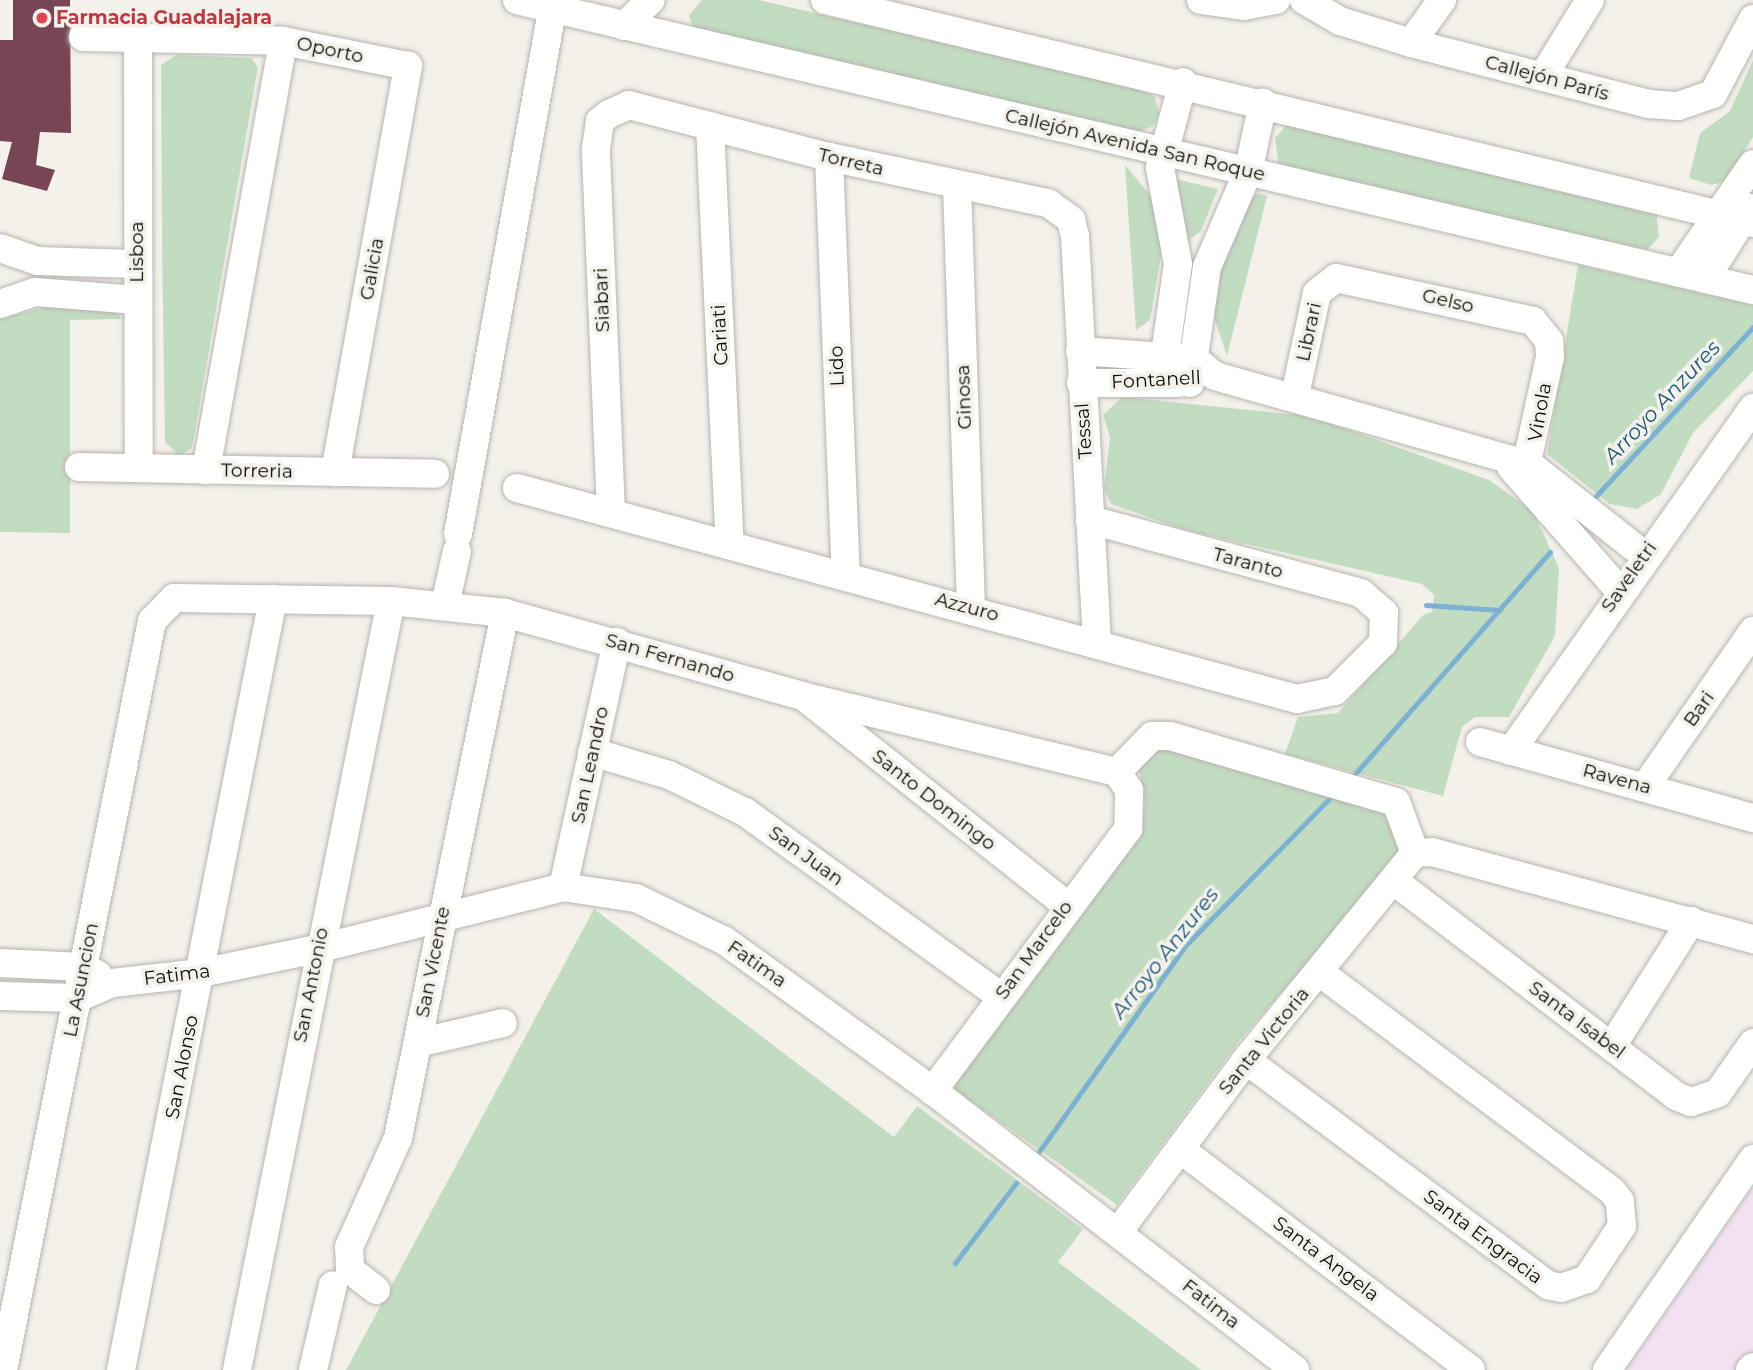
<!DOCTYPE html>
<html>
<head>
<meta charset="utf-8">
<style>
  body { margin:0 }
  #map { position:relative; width:1753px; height:1370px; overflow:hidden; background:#f4f1eb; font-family:Montserrat,sans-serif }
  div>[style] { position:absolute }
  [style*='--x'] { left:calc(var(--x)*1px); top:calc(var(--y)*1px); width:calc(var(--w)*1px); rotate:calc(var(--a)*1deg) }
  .industrial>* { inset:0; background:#f3e1f2 }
  .green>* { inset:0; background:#c2dcc1 }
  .stream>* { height:5px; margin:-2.5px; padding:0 2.5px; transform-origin:2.5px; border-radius:2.5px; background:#7db1d3 }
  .building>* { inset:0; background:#774556 }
  .roads { filter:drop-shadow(0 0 2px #b7b4ae) drop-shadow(0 0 2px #b7b4ae) }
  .minor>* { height:28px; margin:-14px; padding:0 14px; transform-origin:14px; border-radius:14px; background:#fff }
  .dots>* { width:19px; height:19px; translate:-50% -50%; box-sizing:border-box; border:4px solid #f4f1eb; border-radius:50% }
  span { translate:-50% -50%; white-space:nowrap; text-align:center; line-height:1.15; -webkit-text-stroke:7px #f4f1eb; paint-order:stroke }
  .health-label { font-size:19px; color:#be3a42; font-weight:700 }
  .left { translate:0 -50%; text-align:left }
  .street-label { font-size:19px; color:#0f0e0c }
  .water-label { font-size:21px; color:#1d5a7c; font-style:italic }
</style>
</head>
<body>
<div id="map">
  <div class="industrial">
    <i style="clip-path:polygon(1753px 1187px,1753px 1370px,1627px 1370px)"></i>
  </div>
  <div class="green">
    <i style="clip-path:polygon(702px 0,759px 0,1135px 88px,1155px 97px,1159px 114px,1153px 126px,1132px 135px,694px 33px,689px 15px)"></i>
    <i style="clip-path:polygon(176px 55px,251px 58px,258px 67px,192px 448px,180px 456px,165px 442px,162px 245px,161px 65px)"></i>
    <i style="clip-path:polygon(1753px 60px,1753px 137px,1726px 181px,1711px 185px,1689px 178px,1700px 133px,1730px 111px)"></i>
    <i style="clip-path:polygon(1287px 125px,1656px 210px,1659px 237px,1647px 250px,1279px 168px,1275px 138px)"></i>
    <i style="clip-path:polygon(1125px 165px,1151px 196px,1162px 250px,1150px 320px,1136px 330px)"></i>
    <i style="clip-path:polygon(1167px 177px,1218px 189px,1201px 231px,1185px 243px)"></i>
    <i style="clip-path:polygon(1258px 193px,1267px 196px,1227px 356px,1213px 314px,1219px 261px,1246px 200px)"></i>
    <i style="clip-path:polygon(1578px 265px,1753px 305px,1753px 371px,1693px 433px,1661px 494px,1637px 509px,1610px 504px,1547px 454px)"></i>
    <i style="clip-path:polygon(70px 301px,117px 311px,121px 319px,70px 320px,70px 533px,0 532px,0 319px)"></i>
    <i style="clip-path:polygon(1122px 397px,1310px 416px,1489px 480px,1533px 511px,1559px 568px,1555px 636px,1509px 717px,1475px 717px,1462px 727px,1443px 796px,1285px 754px,1298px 717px,1338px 713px,1423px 615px,1432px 612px,1434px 595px,1422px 584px,1185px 530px,1111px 504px,1104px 489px,1110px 437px,1103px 415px)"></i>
    <i style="clip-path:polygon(1148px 745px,1386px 807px,1403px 853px,1240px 1040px,1117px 1205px,948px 1085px,1140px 835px,1145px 800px,1139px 770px,1131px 765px)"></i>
    <i style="clip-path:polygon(594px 909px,894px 1137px,917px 1106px,1083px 1229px,1058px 1262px,1201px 1370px,346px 1370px)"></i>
  </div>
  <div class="stream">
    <i style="--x:1595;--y:497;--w:232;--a:-47.1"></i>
    <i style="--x:1426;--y:605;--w:74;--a:3.9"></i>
    <i style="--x:1354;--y:775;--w:297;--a:-48.7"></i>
    <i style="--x:1038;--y:1153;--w:254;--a:-54.6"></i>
    <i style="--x:1185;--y:946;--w:214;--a:-45.6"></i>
    <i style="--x:955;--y:1263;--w:101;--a:-52.7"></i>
  </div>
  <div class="building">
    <i style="clip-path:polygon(13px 0,70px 0,71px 133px,40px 132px,36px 165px,55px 170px,47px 191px,2px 179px,12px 142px,0 141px,0 40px,13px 40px)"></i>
  </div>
  <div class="roads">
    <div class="minor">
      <i style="--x:517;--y:0;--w:1270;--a:13.2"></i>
      <i style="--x:825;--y:0;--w:954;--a:13.51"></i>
      <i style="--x:1201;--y:0;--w:43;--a:7.9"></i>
      <i style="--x:1244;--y:6;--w:33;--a:-11"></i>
      <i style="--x:1304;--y:0;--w:42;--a:30.3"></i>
      <i style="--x:1340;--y:21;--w:74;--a:17.2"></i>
      <i style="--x:1411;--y:43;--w:245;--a:14.4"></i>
      <i style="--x:1648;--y:104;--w:30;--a:4"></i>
      <i style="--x:1678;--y:106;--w:37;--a:-19"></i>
      <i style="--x:1713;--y:94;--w:85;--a:-61.9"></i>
      <i style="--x:624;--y:26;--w:37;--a:-44"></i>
      <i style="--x:83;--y:37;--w:200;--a:1.1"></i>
      <i style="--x:283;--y:41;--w:127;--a:11.3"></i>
      <i style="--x:138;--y:37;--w:431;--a:89.9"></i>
      <i style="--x:1411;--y:43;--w:53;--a:-54.2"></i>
      <i style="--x:1543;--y:76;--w:89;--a:-58.3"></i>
      <i style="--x:710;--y:126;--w:419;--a:87.3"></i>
      <i style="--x:829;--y:157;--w:418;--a:87.7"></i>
      <i style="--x:957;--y:185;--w:423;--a:88.1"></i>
      <i style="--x:0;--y:248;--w:39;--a:19"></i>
      <i style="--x:37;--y:261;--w:99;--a:1.7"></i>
      <i style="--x:1678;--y:273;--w:132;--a:-55.5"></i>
      <i style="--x:1705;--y:279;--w:84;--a:-57.6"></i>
      <i style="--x:0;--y:304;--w:37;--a:-19"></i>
      <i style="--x:35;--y:292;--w:102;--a:4.5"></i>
      <i style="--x:1080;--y:351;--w:114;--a:4"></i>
      <i style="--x:1194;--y:359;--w:27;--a:39"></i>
      <i style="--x:1215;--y:376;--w:327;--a:15.8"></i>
      <i style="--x:1530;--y:465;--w:145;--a:38.3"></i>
      <i style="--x:1081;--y:383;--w:97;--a:0"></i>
      <i style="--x:1161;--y:383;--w:120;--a:-81.9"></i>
      <i style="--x:1178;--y:264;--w:98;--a:-100.6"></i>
      <i style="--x:1160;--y:168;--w:89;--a:-75"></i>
      <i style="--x:1190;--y:383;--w:117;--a:-81.7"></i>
      <i style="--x:1207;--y:267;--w:103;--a:-66.7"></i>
      <i style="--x:1248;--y:172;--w:71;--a:-77.7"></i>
      <i style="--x:1295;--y:395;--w:104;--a:-77.8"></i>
      <i style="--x:1317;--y:293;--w:24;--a:-38"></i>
      <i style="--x:1336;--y:278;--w:202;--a:12.3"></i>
      <i style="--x:1533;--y:321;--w:26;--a:51"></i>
      <i style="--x:1549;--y:341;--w:16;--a:86"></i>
      <i style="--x:1550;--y:357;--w:126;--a:102.4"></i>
      <i style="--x:79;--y:467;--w:356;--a:1.1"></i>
      <i style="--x:1511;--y:467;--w:164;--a:48.7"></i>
      <i style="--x:206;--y:470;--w:436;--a:-79.8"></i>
      <i style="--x:335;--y:472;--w:413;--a:-79.8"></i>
      <i style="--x:517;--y:488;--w:808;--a:15.14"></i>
      <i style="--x:1297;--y:699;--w:39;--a:-12"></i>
      <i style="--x:1335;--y:691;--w:68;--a:-45"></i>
      <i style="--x:1383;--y:643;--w:30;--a:-88"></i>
      <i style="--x:1384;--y:613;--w:30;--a:-139"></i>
      <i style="--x:1361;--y:593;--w:281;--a:-164.9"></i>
      <i style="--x:611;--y:512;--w:363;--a:-92.4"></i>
      <i style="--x:596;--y:149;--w:28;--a:-82"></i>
      <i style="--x:600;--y:121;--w:11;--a:-38"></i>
      <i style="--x:609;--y:114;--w:22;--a:-24"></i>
      <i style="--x:629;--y:105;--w:207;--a:14.6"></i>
      <i style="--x:829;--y:157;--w:224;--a:11.9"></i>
      <i style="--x:1048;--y:203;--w:29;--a:36"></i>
      <i style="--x:1071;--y:220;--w:16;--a:76"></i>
      <i style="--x:1075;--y:236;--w:407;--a:86.9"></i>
      <i style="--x:458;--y:534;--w:543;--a:-79.81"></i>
      <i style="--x:445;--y:605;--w:55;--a:-77.5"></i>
      <i style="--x:808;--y:700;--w:330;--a:38.4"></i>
      <i style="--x:1480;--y:742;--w:283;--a:15.6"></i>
      <i style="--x:1511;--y:751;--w:420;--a:-54.8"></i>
      <i style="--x:592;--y:752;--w:80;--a:16.6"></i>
      <i style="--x:669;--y:775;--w:85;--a:26"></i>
      <i style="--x:745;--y:812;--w:314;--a:35.8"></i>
      <i style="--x:1117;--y:772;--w:50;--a:-45.8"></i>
      <i style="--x:1152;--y:736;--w:18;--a:0"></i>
      <i style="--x:1170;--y:736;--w:235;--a:16.3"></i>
      <i style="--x:1396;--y:802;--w:54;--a:69.6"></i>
      <i style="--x:1645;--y:787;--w:190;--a:-55.3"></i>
      <i style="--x:1415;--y:853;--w:17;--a:-3"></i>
      <i style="--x:1432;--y:852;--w:333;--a:15.2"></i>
      <i style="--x:1394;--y:881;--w:355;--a:37.3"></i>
      <i style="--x:1676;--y:1096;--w:16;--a:22"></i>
      <i style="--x:1691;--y:1102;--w:28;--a:-18"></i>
      <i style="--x:1718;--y:1093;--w:61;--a:-55"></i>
      <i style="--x:563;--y:887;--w:251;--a:-77.6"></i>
      <i style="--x:0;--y:963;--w:83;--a:2.8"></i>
      <i style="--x:83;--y:967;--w:17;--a:28"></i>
      <i style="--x:0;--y:996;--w:78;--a:1.5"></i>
      <i style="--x:78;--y:998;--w:37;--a:-24"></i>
      <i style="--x:112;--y:983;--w:90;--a:-6.4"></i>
      <i style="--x:201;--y:973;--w:118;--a:-11.7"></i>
      <i style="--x:317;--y:949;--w:254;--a:-14.1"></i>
      <i style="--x:563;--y:887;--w:74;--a:8.6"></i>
      <i style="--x:636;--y:898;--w:99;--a:25.8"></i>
      <i style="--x:725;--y:941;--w:256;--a:35.8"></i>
      <i style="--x:933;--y:1091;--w:457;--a:37.6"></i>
      <i style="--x:418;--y:1043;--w:87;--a:-13.2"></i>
      <i style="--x:1612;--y:1046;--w:148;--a:-57.7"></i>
      <i style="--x:1246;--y:1060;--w:377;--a:36.7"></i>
      <i style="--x:1548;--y:1285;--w:13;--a:13"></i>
      <i style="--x:1561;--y:1288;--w:28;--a:-19"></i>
      <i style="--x:1587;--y:1279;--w:64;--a:-56.6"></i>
      <i style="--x:1622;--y:1226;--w:25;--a:-95"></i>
      <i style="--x:1620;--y:1201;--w:13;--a:-129"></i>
      <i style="--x:1612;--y:1191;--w:366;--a:-143.2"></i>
      <i style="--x:1180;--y:1149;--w:365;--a:37.2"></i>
      <i style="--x:1118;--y:1232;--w:214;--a:-53.3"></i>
      <i style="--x:1246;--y:1060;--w:267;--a:-50.8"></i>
      <i style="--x:376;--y:1290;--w:33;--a:-142"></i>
      <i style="--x:350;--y:1270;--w:23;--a:-92"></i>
      <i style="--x:349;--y:1247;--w:120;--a:-65.8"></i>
      <i style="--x:398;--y:1138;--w:536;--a:-78.48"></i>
      <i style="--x:3;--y:1370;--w:764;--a:-78.75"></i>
      <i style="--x:152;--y:621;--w:32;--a:-46"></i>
      <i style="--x:174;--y:598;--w:217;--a:0.8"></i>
      <i style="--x:391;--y:601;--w:115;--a:6"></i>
      <i style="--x:505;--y:613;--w:308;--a:15.6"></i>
      <i style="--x:802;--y:696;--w:324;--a:13.6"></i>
      <i style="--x:1117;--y:772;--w:22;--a:56"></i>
      <i style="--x:1129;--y:790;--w:39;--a:91"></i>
      <i style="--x:1128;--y:829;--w:327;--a:126.7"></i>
      <i style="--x:121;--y:1370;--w:786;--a:-78.85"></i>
      <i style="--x:237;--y:1370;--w:784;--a:-78.68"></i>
      <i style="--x:313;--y:1370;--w:87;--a:-76.8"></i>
      <i style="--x:1607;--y:1370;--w:257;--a:-55.3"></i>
      <i style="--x:1750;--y:1370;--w:4;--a:-45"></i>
    </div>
  </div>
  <div class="dots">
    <i style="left:42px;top:18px;background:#e0444e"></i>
  </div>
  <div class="health-label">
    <span class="left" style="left:56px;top:18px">Farmacia Guadalajara</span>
  </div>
  <div class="street-label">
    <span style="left:330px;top:50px;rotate:12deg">Oporto</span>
    <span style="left:1547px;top:78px;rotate:15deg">Callejón París</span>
    <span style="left:1135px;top:145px;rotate:13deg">Callejón Avenida San Roque</span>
    <span style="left:851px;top:162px;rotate:13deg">Torreta</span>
    <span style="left:137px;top:252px;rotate:-90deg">Lisboa</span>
    <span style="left:372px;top:269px;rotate:-80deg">Galicia</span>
    <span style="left:602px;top:300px;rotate:-92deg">Siabari</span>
    <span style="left:1448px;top:301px;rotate:13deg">Gelso</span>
    <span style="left:1309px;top:332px;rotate:-78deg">Librari</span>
    <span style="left:720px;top:335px;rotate:-93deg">Cariati</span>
    <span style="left:837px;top:366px;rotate:-92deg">Lido</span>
    <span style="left:1156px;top:380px;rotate:-3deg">Fontanell</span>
    <span style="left:964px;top:397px;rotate:-92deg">Ginosa</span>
    <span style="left:1540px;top:412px;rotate:-80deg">Vinola</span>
    <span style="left:1084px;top:431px;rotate:-94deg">Tessal</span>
    <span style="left:257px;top:471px;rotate:1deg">Torreria</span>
    <span style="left:1248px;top:563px;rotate:15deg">Taranto</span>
    <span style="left:1629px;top:577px;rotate:-55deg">Saveletri</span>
    <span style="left:967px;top:607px;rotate:15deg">Azzuro</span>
    <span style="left:670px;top:658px;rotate:16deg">San Fernando</span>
    <span style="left:1699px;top:709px;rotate:-55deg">Bari</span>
    <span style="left:590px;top:765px;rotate:-78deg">San Leandro</span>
    <span style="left:1617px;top:779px;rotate:15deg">Ravena</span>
    <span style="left:934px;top:800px;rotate:38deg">Santo Domingo</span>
    <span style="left:806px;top:856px;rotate:36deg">San Juan</span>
    <span style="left:1034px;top:950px;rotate:-54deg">San Marcelo</span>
    <span style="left:433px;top:962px;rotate:-79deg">San Vicente</span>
    <span style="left:757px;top:964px;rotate:35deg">Fatima</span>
    <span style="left:177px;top:975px;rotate:-7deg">Fatima</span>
    <span style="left:81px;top:980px;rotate:-79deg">La Asuncion</span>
    <span style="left:311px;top:985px;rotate:-79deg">San Antonio</span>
    <span style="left:1577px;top:1020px;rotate:37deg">Santa Isabel</span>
    <span style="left:1264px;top:1041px;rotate:-51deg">Santa Victoria</span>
    <span style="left:182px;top:1067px;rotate:-79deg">San Alonso</span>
    <span style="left:1483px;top:1237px;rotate:37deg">Santa Engracia</span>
    <span style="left:1326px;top:1259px;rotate:37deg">Santa Angela</span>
    <span style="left:1211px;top:1304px;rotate:38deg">Fatima</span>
  </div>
  <div class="water-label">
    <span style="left:1662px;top:402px;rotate:-47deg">Arroyo Anzures</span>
    <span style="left:1165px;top:953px;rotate:-52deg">Arroyo Anzures</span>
  </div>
</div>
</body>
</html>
